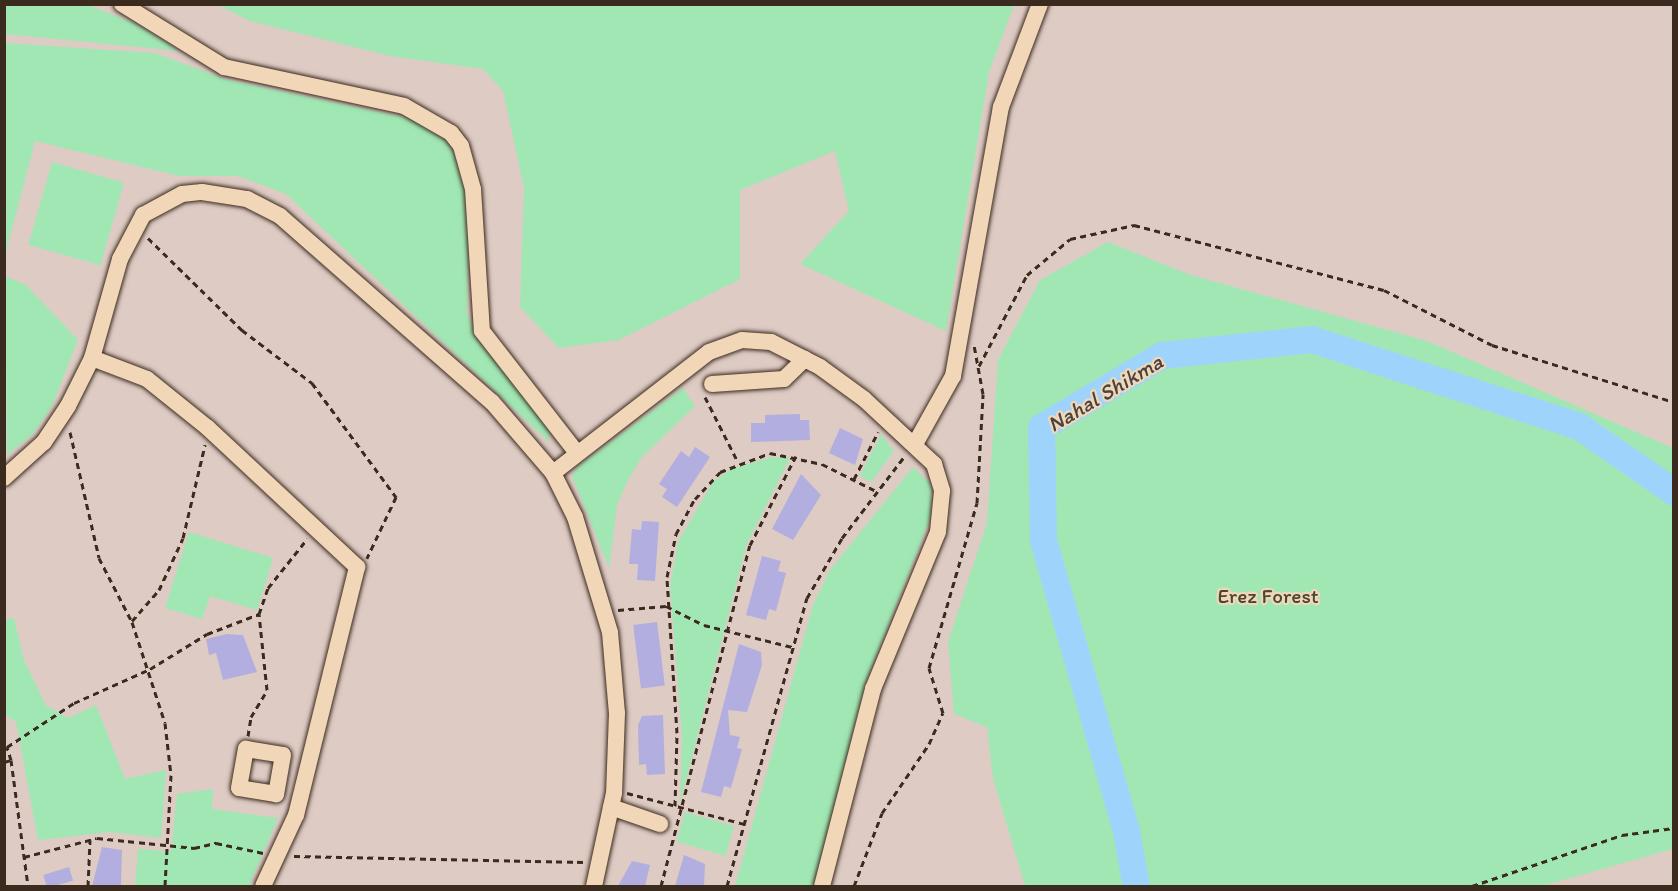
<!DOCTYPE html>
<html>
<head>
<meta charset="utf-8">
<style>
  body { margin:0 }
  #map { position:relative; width:1678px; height:891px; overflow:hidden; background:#decbc4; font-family:Itim,sans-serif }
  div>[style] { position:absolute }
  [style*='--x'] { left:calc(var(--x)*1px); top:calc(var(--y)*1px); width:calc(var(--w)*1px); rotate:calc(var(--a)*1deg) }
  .green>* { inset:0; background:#a1e7b4; transform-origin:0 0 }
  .river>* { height:27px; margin:-13.5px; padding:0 13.5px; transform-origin:13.5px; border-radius:13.5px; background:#9ed3fc }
  .building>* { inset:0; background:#b3aee0; transform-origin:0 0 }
  .path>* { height:3px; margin-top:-1.5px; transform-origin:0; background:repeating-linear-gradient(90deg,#3b2a1e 0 6px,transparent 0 10.5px) }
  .roads { filter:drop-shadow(0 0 2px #3b2a1e) drop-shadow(0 0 2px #3b2a1e) }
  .minor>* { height:16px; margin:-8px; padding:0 8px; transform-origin:8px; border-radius:8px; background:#f1d7b8 }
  span { translate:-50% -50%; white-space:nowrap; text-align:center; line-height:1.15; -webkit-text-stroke:4.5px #f1d7b8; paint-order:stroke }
  .park-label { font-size:21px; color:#4a4634 }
  .water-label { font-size:22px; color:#4a433f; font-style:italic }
  .frame { position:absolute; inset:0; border:6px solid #3b2a1e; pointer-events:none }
</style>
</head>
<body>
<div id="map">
  <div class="green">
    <i style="clip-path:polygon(4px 5px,88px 5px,137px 24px,179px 51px,5px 34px)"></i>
    <i style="clip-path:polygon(218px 5px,1014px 5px,989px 72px,946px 331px,800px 264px,849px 211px,835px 151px,740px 190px,740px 279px,619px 340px,559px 348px,520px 307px,524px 188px,503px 91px,483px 69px,390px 56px,250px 21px)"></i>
    <i style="clip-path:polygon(5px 43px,155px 53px,228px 80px,427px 122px,449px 138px,469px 198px,467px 313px,479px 342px,549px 426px,549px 442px,286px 194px,238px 176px,179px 176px,35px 141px,5px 256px)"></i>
    <i style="left:52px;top:162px;width:75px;height:86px;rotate:16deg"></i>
    <i style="clip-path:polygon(1108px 242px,1191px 275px,1427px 341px,1673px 448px,1673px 849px,1542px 886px,1025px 886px,993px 778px,987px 727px,954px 714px,948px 642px,987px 523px,998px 360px,1040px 280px)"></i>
    <i style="clip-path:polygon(5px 276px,26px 285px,78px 340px,52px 406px,33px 434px,7px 455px)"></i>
    <i style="clip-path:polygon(683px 388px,695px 406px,641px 458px,627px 482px,617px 505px,609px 568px,572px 476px,577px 467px)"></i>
    <i style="clip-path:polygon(881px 434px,894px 451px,871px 482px,860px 476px)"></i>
    <i style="clip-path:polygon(772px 457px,790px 458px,746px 546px,680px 804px,682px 736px,670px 586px,678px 542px,713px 482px,731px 469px)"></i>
    <i style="clip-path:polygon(913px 467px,931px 484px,932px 514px,866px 682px,814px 886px,735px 886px,813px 605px,830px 570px)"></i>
    <i style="clip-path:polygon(189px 532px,273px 558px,257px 610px,210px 596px,202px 619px,165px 608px)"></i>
    <i style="clip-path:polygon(14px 618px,24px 660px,46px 706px,69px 718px,96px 705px,125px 779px,166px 770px,161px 838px,110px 832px,38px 840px,16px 722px,5px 714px,5px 619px)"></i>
    <i style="clip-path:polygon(213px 789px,212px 809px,278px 818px,249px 886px,135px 886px,138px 849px,171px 851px,177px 794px)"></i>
    <i style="left:685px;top:812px;width:51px;height:31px;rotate:16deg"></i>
  </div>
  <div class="river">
    <i style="--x:1136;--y:886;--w:56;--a:-100.3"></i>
    <i style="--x:1126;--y:831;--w:304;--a:-105.9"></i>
    <i style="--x:1043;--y:539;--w:112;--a:-91"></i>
    <i style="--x:1041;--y:427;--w:141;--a:-30.8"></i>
    <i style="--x:1162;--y:355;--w:150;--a:-6.1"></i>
    <i style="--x:1311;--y:339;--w:282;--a:18"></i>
    <i style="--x:1579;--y:426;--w:116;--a:34.8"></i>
  </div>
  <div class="building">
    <i style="clip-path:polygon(800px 414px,800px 420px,809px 420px,810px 440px,751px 442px,751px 423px,765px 423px,765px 415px)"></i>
    <i style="clip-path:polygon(840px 428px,863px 439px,855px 465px,829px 453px)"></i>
    <i style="clip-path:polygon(695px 447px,710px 457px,677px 507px,662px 497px,667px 489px,659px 484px,681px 451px,689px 457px)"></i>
    <i style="clip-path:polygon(801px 474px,821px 495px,793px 540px,772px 529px)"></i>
    <i style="clip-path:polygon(642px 521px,659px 522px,655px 581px,637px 580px,638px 564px,629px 564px,632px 529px,641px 530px)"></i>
    <i style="clip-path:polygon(762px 556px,781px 561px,778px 571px,786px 573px,776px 611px,769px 609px,766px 620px,746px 615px)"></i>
    <i style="left:657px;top:622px;width:64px;height:24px;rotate:83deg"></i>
    <i style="clip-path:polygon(227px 634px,243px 635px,257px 672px,223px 680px,216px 653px,209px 655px,206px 639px)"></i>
    <i style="clip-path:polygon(739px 644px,761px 652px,762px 665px,747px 712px,728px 710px,730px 735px,740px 737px,737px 748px,742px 749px,731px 788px,724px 786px,721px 797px,701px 792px)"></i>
    <i style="clip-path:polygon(663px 715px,665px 774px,647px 775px,646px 764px,639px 765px,638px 725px,642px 716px)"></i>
    <i style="clip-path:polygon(102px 847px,122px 850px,121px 886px,92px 886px)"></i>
    <i style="clip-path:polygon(684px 855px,705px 864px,704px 886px,675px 886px)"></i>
    <i style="clip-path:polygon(632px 861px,650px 865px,645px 886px,618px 886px)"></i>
    <i style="left:69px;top:867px;width:14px;height:27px;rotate:73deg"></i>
  </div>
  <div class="path">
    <i style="--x:148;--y:238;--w:132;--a:44.4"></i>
    <i style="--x:242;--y:330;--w:88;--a:37.1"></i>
    <i style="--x:312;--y:383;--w:142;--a:53.6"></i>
    <i style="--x:396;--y:497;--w:68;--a:115.4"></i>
    <i style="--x:979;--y:366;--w:103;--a:-62.2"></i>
    <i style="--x:1027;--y:275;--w:56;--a:-39.9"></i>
    <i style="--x:1070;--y:239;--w:66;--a:-12.3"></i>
    <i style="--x:1134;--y:225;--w:258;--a:14.6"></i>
    <i style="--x:1384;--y:290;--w:121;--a:27"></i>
    <i style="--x:1492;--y:345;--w:191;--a:17.4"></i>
    <i style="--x:705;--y:397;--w:73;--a:63.1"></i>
    <i style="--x:70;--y:432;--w:129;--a:77"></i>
    <i style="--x:99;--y:558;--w:72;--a:62.7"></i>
    <i style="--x:132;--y:622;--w:106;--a:71.9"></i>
    <i style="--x:165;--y:723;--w:52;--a:83.4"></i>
    <i style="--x:171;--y:775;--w:111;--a:93.1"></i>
    <i style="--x:854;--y:479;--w:53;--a:-62.9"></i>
    <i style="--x:618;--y:610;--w:48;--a:-4.8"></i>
    <i style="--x:666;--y:606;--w:42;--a:26.6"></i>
    <i style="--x:704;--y:625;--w:91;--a:14"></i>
    <i style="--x:132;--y:621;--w:41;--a:-48.9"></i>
    <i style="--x:159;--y:590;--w:57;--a:-65.2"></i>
    <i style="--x:183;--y:538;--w:96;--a:-76.7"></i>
    <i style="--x:248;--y:736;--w:19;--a:-81"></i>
    <i style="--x:251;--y:717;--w:31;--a:-59"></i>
    <i style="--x:267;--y:690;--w:76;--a:-96"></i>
    <i style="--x:11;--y:760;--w:14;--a:-107"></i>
    <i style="--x:7;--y:747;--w:80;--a:-33.3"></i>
    <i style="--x:74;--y:703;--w:83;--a:-24.1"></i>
    <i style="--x:150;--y:669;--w:67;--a:-31.6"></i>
    <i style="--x:207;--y:634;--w:56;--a:-21"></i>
    <i style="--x:259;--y:614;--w:28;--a:-71"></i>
    <i style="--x:268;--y:588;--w:63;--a:-51.5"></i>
    <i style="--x:4;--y:762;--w:7;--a:-16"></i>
    <i style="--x:11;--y:760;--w:127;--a:82.3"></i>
    <i style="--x:627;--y:793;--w:121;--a:14.8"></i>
    <i style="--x:675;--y:806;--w:73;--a:-88.4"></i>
    <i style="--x:677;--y:733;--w:156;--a:-93.7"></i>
    <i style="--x:667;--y:577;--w:44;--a:-78.2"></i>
    <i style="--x:676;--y:534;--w:40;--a:-62"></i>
    <i style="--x:695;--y:499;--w:37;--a:-47"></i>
    <i style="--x:720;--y:472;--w:53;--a:-20.8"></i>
    <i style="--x:770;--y:453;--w:53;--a:11.9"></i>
    <i style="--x:822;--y:464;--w:63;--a:26.6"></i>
    <i style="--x:294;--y:856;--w:290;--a:1.2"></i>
    <i style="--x:24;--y:857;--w:75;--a:-14.6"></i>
    <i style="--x:97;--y:838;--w:98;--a:5.9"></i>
    <i style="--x:194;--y:848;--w:23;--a:-13"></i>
    <i style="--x:216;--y:843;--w:48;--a:12"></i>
    <i style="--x:88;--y:886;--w:46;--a:-87.5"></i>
    <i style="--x:661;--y:886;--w:352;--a:-75.4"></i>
    <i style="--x:750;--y:545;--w:100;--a:-62.7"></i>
    <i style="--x:727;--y:886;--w:299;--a:-74.5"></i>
    <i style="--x:807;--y:598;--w:69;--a:-59.7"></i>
    <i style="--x:842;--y:538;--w:102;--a:-52.6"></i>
    <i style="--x:854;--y:886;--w:78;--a:-69"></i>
    <i style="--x:882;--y:813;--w:83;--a:-55.7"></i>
    <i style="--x:929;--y:744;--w:34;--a:-66"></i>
    <i style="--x:943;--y:713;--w:47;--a:-107.3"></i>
    <i style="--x:929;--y:668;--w:172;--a:-73.8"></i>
    <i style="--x:977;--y:503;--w:109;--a:-86.8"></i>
    <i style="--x:983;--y:394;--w:50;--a:-100.4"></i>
    <i style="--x:1472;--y:886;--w:158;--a:-18.8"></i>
    <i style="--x:1622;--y:835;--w:52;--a:-7.7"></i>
  </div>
  <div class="roads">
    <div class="minor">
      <i style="--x:122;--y:4;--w:120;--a:31.7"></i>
      <i style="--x:224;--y:67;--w:184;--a:12.2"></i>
      <i style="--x:404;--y:106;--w:54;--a:29.9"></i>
      <i style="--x:451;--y:133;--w:16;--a:52"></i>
      <i style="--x:461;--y:146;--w:45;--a:74.4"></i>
      <i style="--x:473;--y:189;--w:142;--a:86.4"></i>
      <i style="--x:482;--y:331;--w:155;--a:52.1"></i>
      <i style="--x:92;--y:358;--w:59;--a:20.9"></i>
      <i style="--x:147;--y:379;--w:78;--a:38.8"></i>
      <i style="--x:208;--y:428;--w:204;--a:43"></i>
      <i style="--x:357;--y:567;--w:255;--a:103.8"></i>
      <i style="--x:296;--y:815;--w:78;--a:114.9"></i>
      <i style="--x:712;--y:384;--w:72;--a:-4"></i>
      <i style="--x:784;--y:379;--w:29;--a:-44"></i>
      <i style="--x:915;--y:444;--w:78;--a:-60.8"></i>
      <i style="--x:953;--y:376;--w:273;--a:-79.9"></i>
      <i style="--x:1001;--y:107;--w:110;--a:-69.3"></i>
      <i style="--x:553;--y:473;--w:197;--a:-37.8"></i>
      <i style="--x:709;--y:352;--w:35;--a:-20"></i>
      <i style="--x:742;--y:340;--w:29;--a:4"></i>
      <i style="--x:771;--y:342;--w:55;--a:27"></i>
      <i style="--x:820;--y:367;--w:54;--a:36"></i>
      <i style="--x:864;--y:399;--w:96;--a:42.9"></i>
      <i style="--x:934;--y:464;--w:28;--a:73"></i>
      <i style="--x:942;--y:491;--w:41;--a:95.6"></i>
      <i style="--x:938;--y:532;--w:170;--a:112.5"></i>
      <i style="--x:873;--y:689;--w:203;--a:104.5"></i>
      <i style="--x:4;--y:478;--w:54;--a:-42"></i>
      <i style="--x:44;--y:442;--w:43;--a:-56.3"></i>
      <i style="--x:68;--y:406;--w:54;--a:-63.4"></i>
      <i style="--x:92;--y:358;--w:103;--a:-74.2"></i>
      <i style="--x:120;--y:259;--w:50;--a:-62.4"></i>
      <i style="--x:143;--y:215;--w:44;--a:-28.3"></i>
      <i style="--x:182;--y:194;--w:20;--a:-6"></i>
      <i style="--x:202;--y:192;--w:46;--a:8.8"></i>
      <i style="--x:247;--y:199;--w:37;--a:27"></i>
      <i style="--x:280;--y:216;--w:282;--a:41.3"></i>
      <i style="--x:492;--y:402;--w:94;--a:49.3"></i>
      <i style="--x:553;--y:473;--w:49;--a:63.4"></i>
      <i style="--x:575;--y:517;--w:120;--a:73.1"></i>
      <i style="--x:610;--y:632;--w:81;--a:85.1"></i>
      <i style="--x:617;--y:713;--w:80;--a:92.1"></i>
      <i style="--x:614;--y:793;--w:95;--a:102.1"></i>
      <i style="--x:246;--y:749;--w:37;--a:9"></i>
      <i style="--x:283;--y:755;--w:40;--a:100"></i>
      <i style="--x:276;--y:794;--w:37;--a:-171"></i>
      <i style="--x:239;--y:788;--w:40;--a:-80"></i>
      <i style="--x:611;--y:807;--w:52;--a:19.1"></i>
    </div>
  </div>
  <div class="park-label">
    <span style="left:1268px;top:596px">Erez Forest</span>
  </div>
  <div class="water-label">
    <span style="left:1105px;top:393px;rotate:-31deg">Nahal Shikma</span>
  </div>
  <div class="frame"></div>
</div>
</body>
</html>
